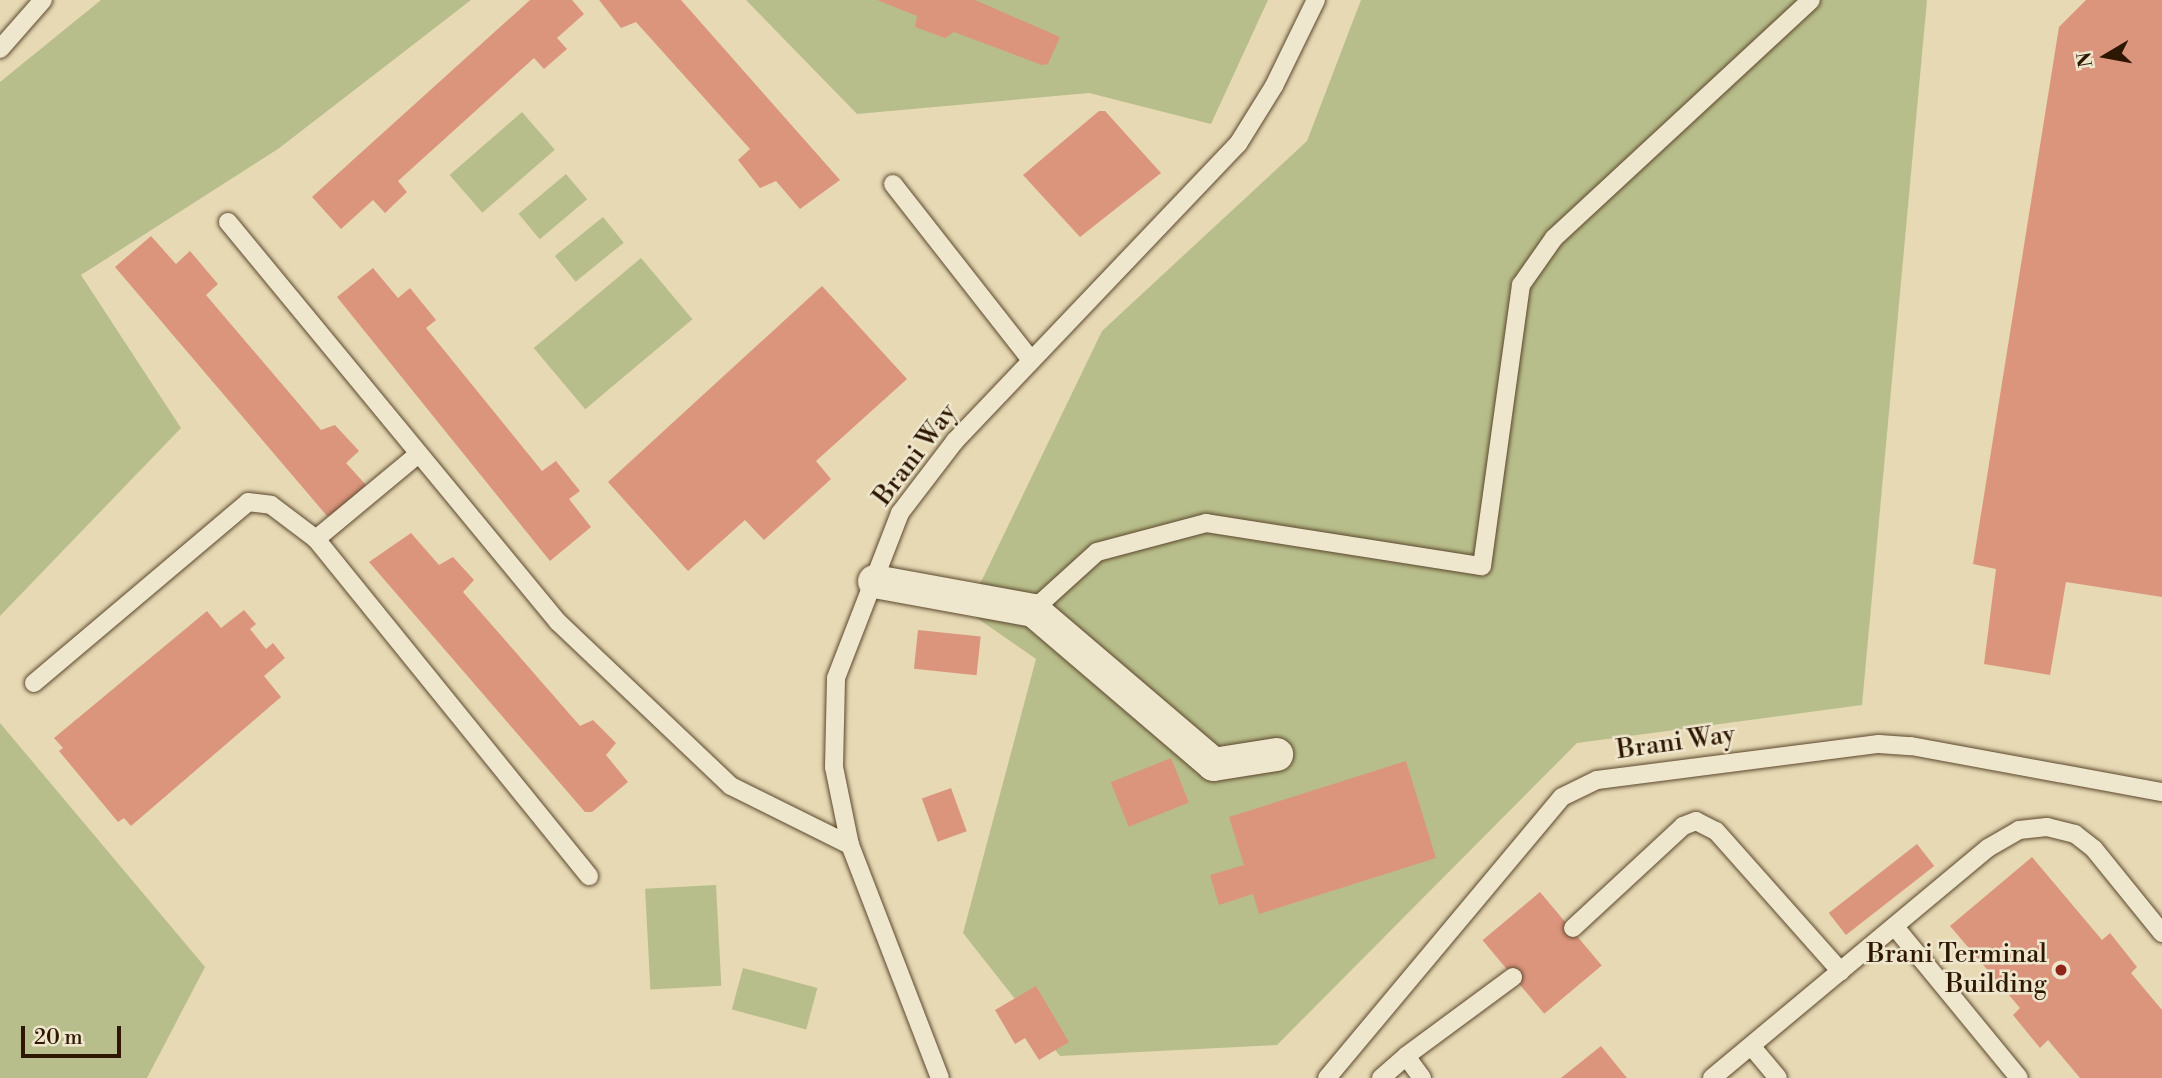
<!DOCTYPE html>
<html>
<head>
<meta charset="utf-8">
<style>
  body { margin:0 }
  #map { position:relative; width:2162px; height:1078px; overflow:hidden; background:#e6d9b4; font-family:"Libre Bodoni",serif }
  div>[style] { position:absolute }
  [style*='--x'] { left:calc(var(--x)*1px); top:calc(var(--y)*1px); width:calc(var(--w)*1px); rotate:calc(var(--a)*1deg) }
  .green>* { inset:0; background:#b8be8b; transform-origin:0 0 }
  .building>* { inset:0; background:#dc957d; transform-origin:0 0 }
  .roads { filter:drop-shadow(0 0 2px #5c482d) drop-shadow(0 0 2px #5c482d) }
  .lane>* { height:18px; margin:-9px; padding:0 9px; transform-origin:9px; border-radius:9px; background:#efe6ce }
  .street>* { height:33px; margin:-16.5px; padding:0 16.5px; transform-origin:16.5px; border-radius:16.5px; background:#efe6ce }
  .dots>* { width:19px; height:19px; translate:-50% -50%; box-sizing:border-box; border:4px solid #efe6ce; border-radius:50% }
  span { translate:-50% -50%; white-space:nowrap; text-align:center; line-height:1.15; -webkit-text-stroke:5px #efe6ce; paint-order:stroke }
  .street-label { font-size:26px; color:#2e1700 }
  .poi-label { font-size:26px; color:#2e1700 }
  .right { translate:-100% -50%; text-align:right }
  .north { position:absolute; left:2071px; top:21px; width:70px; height:70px; -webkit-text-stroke:5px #efe6ce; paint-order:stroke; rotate:260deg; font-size:19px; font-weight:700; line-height:28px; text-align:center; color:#2e1700 }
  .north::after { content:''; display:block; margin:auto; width:24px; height:32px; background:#2e1700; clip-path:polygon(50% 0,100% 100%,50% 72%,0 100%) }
  .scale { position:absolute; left:21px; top:1026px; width:100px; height:32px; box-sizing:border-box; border:4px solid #2e1700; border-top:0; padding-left:9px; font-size:21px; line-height:24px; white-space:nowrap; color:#2e1700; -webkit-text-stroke:5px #efe6ce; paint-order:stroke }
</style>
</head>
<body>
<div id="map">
  <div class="green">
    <i style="clip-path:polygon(101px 0,471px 0,278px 149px,81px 275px,181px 428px,0 616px,0 82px)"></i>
    <i style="clip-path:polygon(746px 0,1268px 0,1211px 124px,1089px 93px,857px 114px)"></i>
    <i style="clip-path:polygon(1361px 0,1927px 0,1862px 705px,1577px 743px,1277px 1045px,1060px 1056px,963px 933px,1036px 659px,967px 611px,1102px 331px,1307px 141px)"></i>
    <i style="left:522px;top:112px;width:50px;height:96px;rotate:49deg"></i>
    <i style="left:566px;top:174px;width:33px;height:62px;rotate:50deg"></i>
    <i style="left:603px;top:217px;width:33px;height:62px;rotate:51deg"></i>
    <i style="left:641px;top:258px;width:80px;height:140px;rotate:50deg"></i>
    <i style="clip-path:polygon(0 723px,205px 967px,147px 1078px,0 1078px)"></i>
    <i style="left:716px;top:885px;width:101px;height:71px;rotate:87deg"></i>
    <i style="left:743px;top:968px;width:77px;height:43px;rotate:15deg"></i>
  </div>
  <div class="building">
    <i style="clip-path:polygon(530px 0,572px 0,584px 14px,557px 38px,567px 49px,544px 69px,534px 58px,398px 181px,407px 192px,385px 213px,373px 200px,341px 229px,312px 197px)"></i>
    <i style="clip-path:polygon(599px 0,681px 0,840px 180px,800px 209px,776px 181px,760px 188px,738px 160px,750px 149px,636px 22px,621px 28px)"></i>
    <i style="clip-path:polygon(877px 0,975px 0,1060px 37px,1048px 64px,1042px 65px,954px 32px,945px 38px,915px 27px,917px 16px)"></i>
    <i style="clip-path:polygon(2086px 0,2162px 0,2162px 597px,2066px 582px,2050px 675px,1984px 664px,1996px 569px,1973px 564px,2059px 27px)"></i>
    <i style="clip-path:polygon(1099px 111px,1105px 111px,1161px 173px,1080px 237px,1023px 175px)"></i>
    <i style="clip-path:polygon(151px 236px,176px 264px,190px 251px,218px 284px,206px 295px,321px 430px,335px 425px,359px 451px,346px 463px,366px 485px,333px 515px,327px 516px,115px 267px)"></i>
    <i style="clip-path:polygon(373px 268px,398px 298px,410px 288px,436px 320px,426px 328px,542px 471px,556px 461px,580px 491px,569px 499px,591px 527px,550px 561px,337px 297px)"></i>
    <i style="clip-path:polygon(822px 286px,907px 379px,816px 461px,831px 479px,764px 540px,745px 520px,688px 571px,608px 482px)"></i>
    <i style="clip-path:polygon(411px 533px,439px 565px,453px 557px,474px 580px,463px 592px,580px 726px,593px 720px,616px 743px,606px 755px,628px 782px,592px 812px,585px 812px,369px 562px)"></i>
    <i style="clip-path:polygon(244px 610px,256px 624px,250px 629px,266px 649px,273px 643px,285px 658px,264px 676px,281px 697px,131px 826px,124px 818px,118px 822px,59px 751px,63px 748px,54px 738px,207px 611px,221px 628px)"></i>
    <i style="left:918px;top:630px;width:63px;height:39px;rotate:6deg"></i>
    <i style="left:1171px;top:758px;width:48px;height:65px;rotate:68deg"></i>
    <i style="clip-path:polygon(1406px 761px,1436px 858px,1259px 914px,1253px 894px,1219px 905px,1210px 875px,1244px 865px,1229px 817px)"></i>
    <i style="left:951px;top:788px;width:46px;height:31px;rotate:70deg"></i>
    <i style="left:1917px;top:844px;width:28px;height:112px;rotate:52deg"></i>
    <i style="clip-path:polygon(2032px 857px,2102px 940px,2110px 933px,2137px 967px,2131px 973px,2162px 1010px,2162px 1078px,2080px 1078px,2048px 1040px,2040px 1048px,2013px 1015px,2020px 1008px,1950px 926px)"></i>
    <i style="left:1540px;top:892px;width:96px;height:75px;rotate:50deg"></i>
    <i style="clip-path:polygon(1036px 986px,1069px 1042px,1039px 1060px,1025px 1038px,1015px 1044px,995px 1010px)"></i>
    <i style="clip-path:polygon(1601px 1046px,1627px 1078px,1561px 1078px)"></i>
  </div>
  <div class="roads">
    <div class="lane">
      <i style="--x:0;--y:49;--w:65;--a:-48.7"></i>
      <i style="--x:893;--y:184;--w:224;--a:51.9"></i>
      <i style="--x:228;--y:222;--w:519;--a:50.48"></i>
      <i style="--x:558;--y:622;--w:238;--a:43.5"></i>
      <i style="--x:731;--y:786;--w:133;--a:26.4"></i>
      <i style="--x:316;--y:539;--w:131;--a:-39.7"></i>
      <i style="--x:1033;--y:610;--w:86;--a:-42.2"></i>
      <i style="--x:1097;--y:552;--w:113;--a:-14.9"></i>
      <i style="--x:1206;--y:523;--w:279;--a:8.9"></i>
      <i style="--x:1482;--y:566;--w:284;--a:-82.1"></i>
      <i style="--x:1521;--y:285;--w:57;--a:-54.9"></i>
      <i style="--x:1554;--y:238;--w:350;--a:-42.8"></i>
      <i style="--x:34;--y:683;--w:280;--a:-40.2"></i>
      <i style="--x:248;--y:502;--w:23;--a:7"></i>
      <i style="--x:271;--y:505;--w:56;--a:37.1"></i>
      <i style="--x:316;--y:539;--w:434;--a:51"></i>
      <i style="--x:1895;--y:927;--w:195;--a:50.6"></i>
      <i style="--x:1573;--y:928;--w:150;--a:-42.8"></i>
      <i style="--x:1683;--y:826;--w:14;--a:-21"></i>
      <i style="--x:1696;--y:821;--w:22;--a:27"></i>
      <i style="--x:1716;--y:831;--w:188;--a:48.4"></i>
      <i style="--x:1752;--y:1047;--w:40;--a:50"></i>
      <i style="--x:1406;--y:1056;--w:133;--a:-36.4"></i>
      <i style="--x:940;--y:1078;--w:250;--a:-111.1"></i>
      <i style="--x:850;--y:845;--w:80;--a:-101.6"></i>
      <i style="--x:834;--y:767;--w:89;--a:-88.7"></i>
      <i style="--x:836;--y:678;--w:177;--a:-68.8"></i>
      <i style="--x:900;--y:513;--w:91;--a:-52.6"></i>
      <i style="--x:955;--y:441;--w:410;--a:-46.4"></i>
      <i style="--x:1238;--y:144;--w:68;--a:-58.2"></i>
      <i style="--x:1274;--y:86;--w:96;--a:-64"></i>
      <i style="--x:1327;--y:1078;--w:366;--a:-50.1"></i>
      <i style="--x:1562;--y:797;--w:39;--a:-26"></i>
      <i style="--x:1597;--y:780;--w:284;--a:-7.3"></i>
      <i style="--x:1879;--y:744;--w:32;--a:4"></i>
      <i style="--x:1911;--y:746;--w:255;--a:10.4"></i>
      <i style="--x:1381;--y:1078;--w:33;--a:-41"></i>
      <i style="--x:1406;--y:1056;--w:27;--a:54"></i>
      <i style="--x:1712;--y:1078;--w:359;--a:-39.8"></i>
      <i style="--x:1988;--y:848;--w:36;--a:-30"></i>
      <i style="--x:2019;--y:830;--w:28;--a:-6"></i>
      <i style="--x:2047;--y:827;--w:29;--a:14"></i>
      <i style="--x:2075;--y:834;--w:24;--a:38"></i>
      <i style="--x:2094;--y:849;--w:108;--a:51"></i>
    </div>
    <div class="street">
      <i style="--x:874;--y:581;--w:162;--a:10.3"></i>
      <i style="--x:1033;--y:610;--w:237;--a:40.5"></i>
      <i style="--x:1213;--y:764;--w:64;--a:-9"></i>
    </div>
  </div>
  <div class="dots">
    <i style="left:2061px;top:970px;background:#8f2418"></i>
  </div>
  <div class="street-label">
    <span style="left:916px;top:455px;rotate:-53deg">Brani Way</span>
    <span style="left:1676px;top:743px;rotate:-8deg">Brani Way</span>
  </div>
  <div class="poi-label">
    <span class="right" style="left:2047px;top:970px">Brani Terminal<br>Building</span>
  </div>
  <div class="north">N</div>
  <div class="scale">20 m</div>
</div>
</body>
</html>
